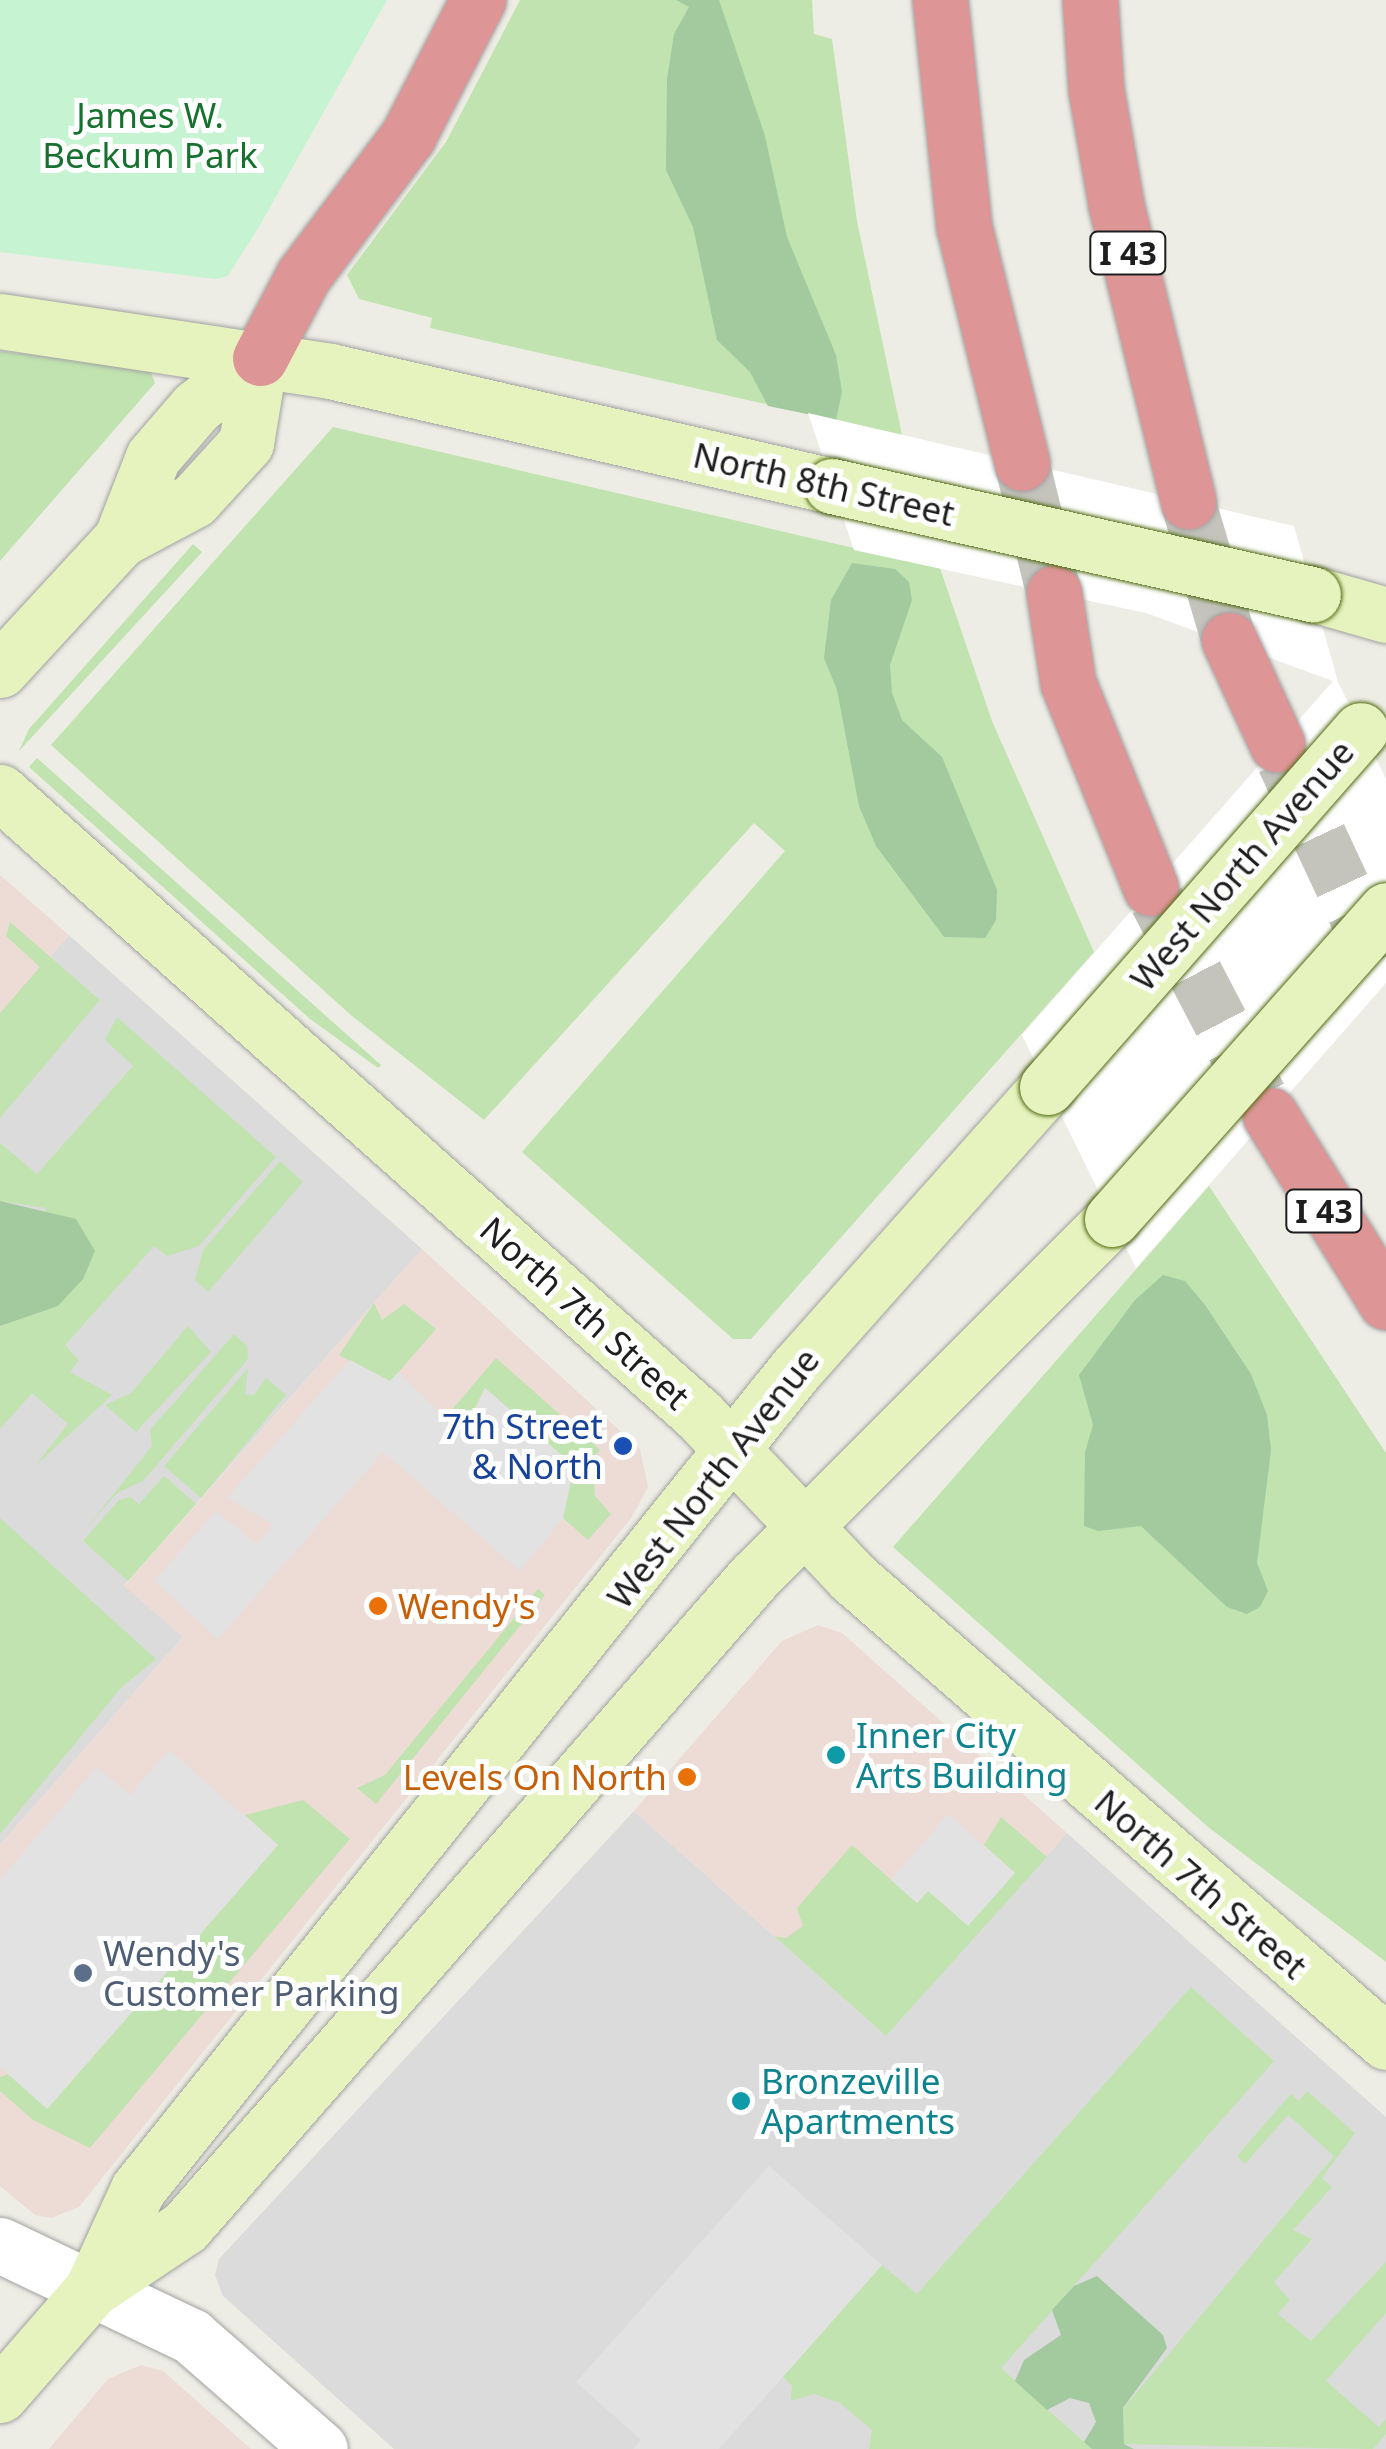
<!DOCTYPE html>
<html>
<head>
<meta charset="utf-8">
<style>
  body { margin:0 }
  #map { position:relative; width:1386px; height:2449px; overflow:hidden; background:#eeede5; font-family:"Noto Sans",sans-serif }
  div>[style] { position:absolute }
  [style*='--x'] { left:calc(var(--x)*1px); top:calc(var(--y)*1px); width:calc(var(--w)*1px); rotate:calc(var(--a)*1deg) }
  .residential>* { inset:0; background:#dcdbdb }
  .commercial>* { inset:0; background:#eddbd6 }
  .grass>* { inset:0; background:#c0e3b0 }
  .forest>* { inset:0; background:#a3c99e }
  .park>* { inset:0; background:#c6f4d2 }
  .parking>* { inset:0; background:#e2e2e2 }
  .pier>* { inset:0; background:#fff }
  .motorway-tunnel>* { height:55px; margin-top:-27.5px; transform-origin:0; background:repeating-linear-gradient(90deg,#c4c4bd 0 55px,transparent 0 83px) }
  .roads { filter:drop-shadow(0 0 2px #a2a2a2) drop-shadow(0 0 2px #a2a2a2) }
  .minor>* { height:55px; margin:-27.5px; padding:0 27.5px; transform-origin:27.5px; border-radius:27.5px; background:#fff }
  .secondary>* { height:55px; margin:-27.5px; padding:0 27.5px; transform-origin:27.5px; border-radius:27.5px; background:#e7f3be }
  .motorway>* { height:55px; margin:-27.5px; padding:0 27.5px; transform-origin:27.5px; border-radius:27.5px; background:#dd9596 }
  .bridges { filter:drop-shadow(0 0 2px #516a10) drop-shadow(0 0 2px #516a10) }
  .secondary-bridge>* { height:55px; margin:-27.5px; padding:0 27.5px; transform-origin:27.5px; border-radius:27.5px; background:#e7f3be }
  .dots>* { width:28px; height:28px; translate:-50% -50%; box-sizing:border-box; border:5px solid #fff; border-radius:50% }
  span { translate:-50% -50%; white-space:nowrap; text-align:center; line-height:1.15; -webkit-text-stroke:10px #fff; paint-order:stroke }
  .shield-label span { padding:2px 8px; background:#fff; border:2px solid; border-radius:8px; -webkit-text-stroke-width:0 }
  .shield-label { font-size:32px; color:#1e1e1e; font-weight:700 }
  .park-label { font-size:35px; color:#17712e }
  .street-label { font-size:35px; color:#1e1e1e }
  .transit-label { font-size:35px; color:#164399 }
  .right { translate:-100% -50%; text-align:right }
  .food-label { font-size:35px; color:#c56008 }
  .left { translate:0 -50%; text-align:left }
  .culture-label { font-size:35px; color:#0d838f }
  .service-label { font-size:35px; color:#4e5e75 }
</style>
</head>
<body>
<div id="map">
  <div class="residential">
    <i style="clip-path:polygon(69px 935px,422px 1249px,124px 1585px,183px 1637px,0 1845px,0 1013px)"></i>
    <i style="clip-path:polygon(634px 1811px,886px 2036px,1067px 1833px,1386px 2117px,1386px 2449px,394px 2449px,223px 2296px,215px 2275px,219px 2259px)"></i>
  </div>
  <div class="commercial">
    <i style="clip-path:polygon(0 875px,69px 935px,0 1013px)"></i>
    <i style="clip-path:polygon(422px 1249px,640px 1449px,648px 1487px,632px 1517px,79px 2207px,51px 2218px,35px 2215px,0 2186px,0 1845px,183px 1637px,124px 1586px)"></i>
    <i style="clip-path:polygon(818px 1625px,842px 1633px,1067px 1833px,886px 2036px,634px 1811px,782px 1641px)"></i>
    <i style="clip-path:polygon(141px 2365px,163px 2371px,251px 2449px,49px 2449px,108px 2379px)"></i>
  </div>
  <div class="grass">
    <i style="clip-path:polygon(520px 0,812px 0,814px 34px,832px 39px,857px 221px,902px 435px,430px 328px,432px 318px,359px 299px,347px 275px,446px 142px)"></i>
    <i style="clip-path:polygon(0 351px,150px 370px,155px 383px,0 561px)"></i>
    <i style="clip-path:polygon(333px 427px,940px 568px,992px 721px,1094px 952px,751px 1339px,733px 1339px,522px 1152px,785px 851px,754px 823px,484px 1120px,352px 1016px,51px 745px)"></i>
    <i style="clip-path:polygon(193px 544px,202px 552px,19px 751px,29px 729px)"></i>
    <i style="clip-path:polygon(37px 758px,381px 1065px,378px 1068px,310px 1019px,29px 767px)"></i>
    <i style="clip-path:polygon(10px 922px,100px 1000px,0 1118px,0 1013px,40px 967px,6px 936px)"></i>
    <i style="clip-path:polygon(117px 1017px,276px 1157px,199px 1246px,167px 1256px,154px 1246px,65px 1345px,79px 1360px,70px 1372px,112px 1395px,35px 1466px,68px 1424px,32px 1393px,0 1429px,0 1327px,16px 1319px,46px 1208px,0 1201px,0 1143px,37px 1174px,133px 1066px,105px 1040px)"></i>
    <i style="clip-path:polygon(280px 1161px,303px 1182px,208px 1292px,195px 1280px,203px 1250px)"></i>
    <i style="clip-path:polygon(1209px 1186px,1386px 1453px,1386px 1962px,1208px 1827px,893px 1547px)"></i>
    <i style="clip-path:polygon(374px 1303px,382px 1320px,404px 1304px,436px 1329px,390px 1382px,339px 1355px)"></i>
    <i style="clip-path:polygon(188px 1326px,211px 1352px,136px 1432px,105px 1405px,131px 1393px)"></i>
    <i style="clip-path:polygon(234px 1334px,247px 1346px,248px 1359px,143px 1481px,117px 1493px,84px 1531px,152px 1446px,150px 1430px)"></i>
    <i style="clip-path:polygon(496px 1358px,600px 1450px,589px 1462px,603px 1474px,603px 1483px,594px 1484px,595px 1496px,611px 1514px,588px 1540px,563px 1518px,574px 1466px,485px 1388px,465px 1427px,452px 1425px,451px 1411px)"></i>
    <i style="clip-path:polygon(248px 1368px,245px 1394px,254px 1395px,266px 1378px,286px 1395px,201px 1498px,164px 1466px)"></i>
    <i style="clip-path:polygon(164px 1476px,196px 1504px,128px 1581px,83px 1541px,119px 1500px,130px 1497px,139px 1504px)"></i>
    <i style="clip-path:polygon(0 1518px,156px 1659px,121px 1688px,0 1834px)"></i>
    <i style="clip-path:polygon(538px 1589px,545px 1595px,376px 1804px,357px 1788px,385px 1775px)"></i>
    <i style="clip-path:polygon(303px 1800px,350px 1839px,90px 2148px,33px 2120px,0 2091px,0 2077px,8px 2074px,48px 2108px,278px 1845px,245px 1815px)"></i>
    <i style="clip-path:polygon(1001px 1817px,1047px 1857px,886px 2036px,774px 1936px,786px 1938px,803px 1926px,797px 1908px,852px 1845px,917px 1903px,928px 1891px,1015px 1873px,984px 1845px)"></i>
    <i style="clip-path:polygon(1191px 1987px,1274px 2061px,1001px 2368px,1092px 2449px,869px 2449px,872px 2430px,840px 2403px,814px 2394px,791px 2401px,792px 2386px,783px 2377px,882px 2265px,917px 2294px)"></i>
    <i style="clip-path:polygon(1307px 2091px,1355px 2133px,1322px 2178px,1332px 2187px,1293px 2230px,1312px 2239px,1274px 2282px,1290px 2300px,1278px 2314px,1311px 2341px,1386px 2262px,1386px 2313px,1326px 2381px,1379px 2427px,1386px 2419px,1386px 2434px,1373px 2449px,1124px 2444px,1123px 2409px,1334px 2156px,1288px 2115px,1245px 2164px,1237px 2156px,1291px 2094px,1299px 2101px)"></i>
  </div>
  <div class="forest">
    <i style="clip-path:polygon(676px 0,719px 0,765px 136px,787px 237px,836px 355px,842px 392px,836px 420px,768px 406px,750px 372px,717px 340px,693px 227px,666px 170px,667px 79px,674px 34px,689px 7px)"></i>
    <i style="clip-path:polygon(852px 563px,895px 569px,909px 582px,912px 600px,890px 665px,892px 693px,902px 720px,942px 757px,997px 890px,996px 920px,985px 938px,944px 937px,876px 846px,859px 806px,837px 690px,824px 658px,831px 600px)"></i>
    <i style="clip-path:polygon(0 1201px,76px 1219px,95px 1251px,83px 1279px,58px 1306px,0 1326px)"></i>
    <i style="clip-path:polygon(1163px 1275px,1185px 1281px,1205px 1305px,1251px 1374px,1267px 1415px,1271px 1450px,1257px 1563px,1268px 1591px,1260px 1607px,1247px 1614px,1227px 1607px,1141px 1526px,1098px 1531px,1084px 1526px,1085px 1452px,1093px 1425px,1079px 1375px,1135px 1300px)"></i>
    <i style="clip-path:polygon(1097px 2276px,1163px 2335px,1167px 2348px,1123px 2408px,1124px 2444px,1134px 2449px,1092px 2449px,1084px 2442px,1096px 2422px,1089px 2403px,1070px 2398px,1047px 2410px,1015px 2381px,1024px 2360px,1061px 2335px,1052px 2310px,1074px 2286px)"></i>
  </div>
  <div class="park">
    <i style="clip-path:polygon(0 0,387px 0,260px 225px,228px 276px,215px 279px,0 252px)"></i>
  </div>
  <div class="parking">
    <i style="clip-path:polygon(350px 1360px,390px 1381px,398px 1372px,457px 1428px,470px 1423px,485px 1388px,574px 1466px,563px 1518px,520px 1571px,383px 1452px,218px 1639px,154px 1581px,216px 1511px,257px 1544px,273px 1524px,227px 1498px)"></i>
    <i style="clip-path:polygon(169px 1750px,278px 1845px,47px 2109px,0 2067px,0 1879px,97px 1767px,130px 1795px)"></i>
    <i style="clip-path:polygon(948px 1814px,1015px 1873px,968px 1926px,928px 1891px,917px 1903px,891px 1880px)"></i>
    <i style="clip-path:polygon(769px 2166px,882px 2265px,719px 2449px,633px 2449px,641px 2440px,576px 2382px)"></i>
  </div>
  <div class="pier">
    <i style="clip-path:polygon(808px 413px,1294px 526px,1338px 682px,1386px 779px,1386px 983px,1136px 1268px,1022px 1035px,1333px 681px,1146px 613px,854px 550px)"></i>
  </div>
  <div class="motorway-tunnel">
    <i style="--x:1022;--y:463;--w:134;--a:76.2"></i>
    <i style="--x:1188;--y:501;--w:145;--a:73.6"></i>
    <i style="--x:1284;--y:760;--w:242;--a:65"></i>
    <i style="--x:1157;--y:900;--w:233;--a:62.4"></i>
  </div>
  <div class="roads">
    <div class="minor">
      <i style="--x:0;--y:2245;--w:212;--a:25.5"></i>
      <i style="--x:191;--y:2336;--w:171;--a:41.2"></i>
    </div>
    <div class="secondary">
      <i style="--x:0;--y:321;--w:334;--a:8.6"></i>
      <i style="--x:330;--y:371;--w:515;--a:12.9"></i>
      <i style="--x:121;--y:539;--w:88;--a:-68.7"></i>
      <i style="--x:153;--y:457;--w:66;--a:-49.3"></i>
      <i style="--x:196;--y:407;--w:81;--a:-37.4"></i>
      <i style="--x:1313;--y:594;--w:76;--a:16"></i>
      <i style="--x:0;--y:670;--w:178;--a:-47.3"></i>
      <i style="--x:121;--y:539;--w:83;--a:-28.1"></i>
      <i style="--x:194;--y:500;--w:77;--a:-47.6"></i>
      <i style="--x:246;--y:443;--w:86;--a:-80.6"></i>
      <i style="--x:0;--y:792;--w:936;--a:41.71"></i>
      <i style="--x:699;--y:1415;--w:223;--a:46.6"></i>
      <i style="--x:852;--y:1577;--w:708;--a:41.05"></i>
      <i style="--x:92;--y:2289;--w:110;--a:-65.3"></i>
      <i style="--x:138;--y:2189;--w:1051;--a:-51.26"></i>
      <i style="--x:796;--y:1369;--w:378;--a:-48.3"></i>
      <i style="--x:0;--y:2395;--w:140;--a:-49"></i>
      <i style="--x:92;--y:2289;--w:112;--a:-33.7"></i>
      <i style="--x:185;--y:2227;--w:864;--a:-48.8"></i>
      <i style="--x:754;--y:1577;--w:506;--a:-45"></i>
    </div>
    <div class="motorway">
      <i style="--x:940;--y:0;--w:228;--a:84"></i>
      <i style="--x:964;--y:227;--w:243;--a:76.2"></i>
      <i style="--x:1090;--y:0;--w:90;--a:86.2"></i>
      <i style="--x:1096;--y:90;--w:117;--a:80.1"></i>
      <i style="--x:1116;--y:205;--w:305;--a:76.3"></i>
      <i style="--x:260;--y:358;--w:93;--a:-62.3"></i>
      <i style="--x:303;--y:276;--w:175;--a:-53.1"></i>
      <i style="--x:408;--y:136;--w:153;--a:-62.8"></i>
      <i style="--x:1054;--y:593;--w:91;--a:81.2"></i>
      <i style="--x:1068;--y:683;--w:221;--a:68"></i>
      <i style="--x:1229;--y:640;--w:115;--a:65.2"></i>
      <i style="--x:1270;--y:1115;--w:220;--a:58.2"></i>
    </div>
  </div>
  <div class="bridges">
    <div class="secondary-bridge">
      <i style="--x:832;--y:486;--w:493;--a:12.7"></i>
      <i style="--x:1047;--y:1087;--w:475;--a:-48.7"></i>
      <i style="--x:1112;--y:1219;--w:413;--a:-48.4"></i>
    </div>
  </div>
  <div class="dots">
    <i style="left:623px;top:1446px;background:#1a4fb4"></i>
    <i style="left:378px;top:1606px;background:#e8710a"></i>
    <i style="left:836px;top:1755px;background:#0f9aa8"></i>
    <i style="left:687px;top:1777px;background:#e8710a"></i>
    <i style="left:83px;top:1973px;background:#5c6f8a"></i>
    <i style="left:741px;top:2101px;background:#0f9aa8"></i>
  </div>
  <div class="shield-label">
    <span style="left:1128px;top:253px">I 43</span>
    <span style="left:1324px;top:1211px">I 43</span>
  </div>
  <div class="park-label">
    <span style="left:150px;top:135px">James W.<br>Beckum Park</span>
  </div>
  <div class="street-label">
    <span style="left:824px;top:484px;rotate:13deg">North 8th Street</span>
    <span style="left:1242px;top:865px;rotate:-49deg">West North Avenue</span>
    <span style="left:585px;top:1313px;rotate:42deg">North 7th Street</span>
    <span style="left:713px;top:1478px;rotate:-52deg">West North Avenue</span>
    <span style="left:1201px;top:1884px;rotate:41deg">North 7th Street</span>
  </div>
  <div class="transit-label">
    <span class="right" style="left:603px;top:1446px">7th Street<br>&amp; North</span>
  </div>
  <div class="food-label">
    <span class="left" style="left:398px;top:1606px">Wendy's</span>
    <span class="right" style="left:667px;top:1777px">Levels On North</span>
  </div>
  <div class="culture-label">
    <span class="left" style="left:856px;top:1755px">Inner City<br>Arts Building</span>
    <span class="left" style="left:761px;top:2101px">Bronzeville<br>Apartments</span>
  </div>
  <div class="service-label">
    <span class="left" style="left:103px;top:1973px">Wendy's<br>Customer Parking</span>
  </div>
</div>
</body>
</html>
